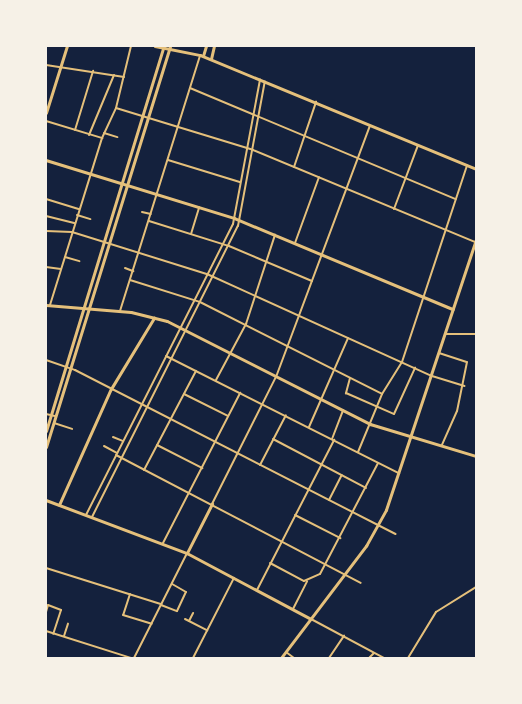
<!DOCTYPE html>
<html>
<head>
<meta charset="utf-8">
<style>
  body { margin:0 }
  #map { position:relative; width:522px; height:704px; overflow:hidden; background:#14213d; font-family:Signika,sans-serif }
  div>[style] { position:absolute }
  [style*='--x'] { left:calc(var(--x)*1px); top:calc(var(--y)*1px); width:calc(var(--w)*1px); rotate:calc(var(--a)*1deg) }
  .minor>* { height:2px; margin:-1px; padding:0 1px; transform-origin:1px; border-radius:1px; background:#e5c07b }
  .tertiary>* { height:2.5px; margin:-1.25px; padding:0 1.25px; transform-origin:1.25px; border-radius:1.25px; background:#e5c07b }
  .secondary>* { height:3px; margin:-1.5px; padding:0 1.5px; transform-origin:1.5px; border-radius:1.5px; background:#e5c07b }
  span { translate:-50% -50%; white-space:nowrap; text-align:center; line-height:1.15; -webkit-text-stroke:3.5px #f6f1e7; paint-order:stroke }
  .frame { position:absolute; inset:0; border:47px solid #f6f1e7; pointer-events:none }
</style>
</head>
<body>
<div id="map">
  <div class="minor">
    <i style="--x:46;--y:65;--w:79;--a:8.7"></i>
    <i style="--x:190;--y:88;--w:288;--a:22.7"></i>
    <i style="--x:116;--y:108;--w:143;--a:17"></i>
    <i style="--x:253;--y:150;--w:240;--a:22.5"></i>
    <i style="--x:46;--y:121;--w:59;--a:16.9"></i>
    <i style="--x:75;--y:130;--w:62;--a:-73"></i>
    <i style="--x:104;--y:133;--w:14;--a:17"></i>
    <i style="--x:89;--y:135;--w:65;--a:-67.4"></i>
    <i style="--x:168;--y:160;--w:75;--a:17"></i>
    <i style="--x:294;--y:167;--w:69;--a:-71.3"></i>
    <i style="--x:46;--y:199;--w:34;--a:17"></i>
    <i style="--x:394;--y:209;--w:68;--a:-69.4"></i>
    <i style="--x:142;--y:212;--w:9;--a:13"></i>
    <i style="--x:77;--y:215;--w:14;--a:17"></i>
    <i style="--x:46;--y:216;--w:30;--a:14"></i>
    <i style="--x:149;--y:221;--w:84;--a:17.4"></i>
    <i style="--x:229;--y:246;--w:90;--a:22.9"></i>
    <i style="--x:46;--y:231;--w:26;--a:2"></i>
    <i style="--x:72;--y:232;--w:141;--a:17.3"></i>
    <i style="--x:207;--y:274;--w:247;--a:24.4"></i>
    <i style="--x:432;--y:376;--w:34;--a:17"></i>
    <i style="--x:191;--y:234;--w:28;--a:-73"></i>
    <i style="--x:295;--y:243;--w:70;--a:-70"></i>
    <i style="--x:65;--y:257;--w:15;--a:16"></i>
    <i style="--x:46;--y:267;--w:15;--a:8"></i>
    <i style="--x:125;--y:268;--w:9;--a:21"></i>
    <i style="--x:130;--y:280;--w:73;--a:17.4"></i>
    <i style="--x:200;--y:302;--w:204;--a:26.8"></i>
    <i style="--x:50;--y:305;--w:175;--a:-72.7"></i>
    <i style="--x:102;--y:138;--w:33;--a:-65"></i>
    <i style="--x:116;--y:108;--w:64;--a:-76.4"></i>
    <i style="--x:120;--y:311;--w:268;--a:-72.6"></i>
    <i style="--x:445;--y:334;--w:31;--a:0"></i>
    <i style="--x:439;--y:353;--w:29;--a:18"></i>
    <i style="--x:467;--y:362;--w:50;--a:101.5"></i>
    <i style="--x:457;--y:411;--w:37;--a:114"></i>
    <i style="--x:166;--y:356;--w:261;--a:26.7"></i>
    <i style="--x:46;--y:360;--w:31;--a:19"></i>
    <i style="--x:75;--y:370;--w:360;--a:27.1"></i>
    <i style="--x:350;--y:378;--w:16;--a:105"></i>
    <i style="--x:346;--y:393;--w:52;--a:23.6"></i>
    <i style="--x:394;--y:414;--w:51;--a:-65.5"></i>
    <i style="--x:216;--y:380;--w:64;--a:-61.8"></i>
    <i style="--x:246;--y:324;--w:94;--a:-72"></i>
    <i style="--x:184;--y:394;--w:49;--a:26.6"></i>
    <i style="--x:46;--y:414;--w:9;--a:13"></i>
    <i style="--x:54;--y:423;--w:19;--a:18"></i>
    <i style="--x:309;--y:427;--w:97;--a:-66.3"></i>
    <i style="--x:113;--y:437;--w:11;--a:22"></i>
    <i style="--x:273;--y:439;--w:105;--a:27.8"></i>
    <i style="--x:332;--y:439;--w:31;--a:-69"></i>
    <i style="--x:157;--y:445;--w:51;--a:27.1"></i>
    <i style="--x:104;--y:446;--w:15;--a:28"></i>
    <i style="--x:358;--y:452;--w:63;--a:-67.5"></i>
    <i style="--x:382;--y:394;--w:38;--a:-58"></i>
    <i style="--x:402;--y:362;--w:207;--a:-71.7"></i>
    <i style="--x:116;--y:455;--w:276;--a:27.6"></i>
    <i style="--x:260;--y:465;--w:56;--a:-62.5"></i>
    <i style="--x:144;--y:470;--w:112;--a:-62.3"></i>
    <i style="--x:329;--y:500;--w:28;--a:-63"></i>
    <i style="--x:212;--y:504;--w:142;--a:-63.3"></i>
    <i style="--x:276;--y:377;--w:268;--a:-69.5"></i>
    <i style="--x:86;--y:515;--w:326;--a:-63.2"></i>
    <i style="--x:233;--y:224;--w:147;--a:-79.4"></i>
    <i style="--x:295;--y:515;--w:51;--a:27.1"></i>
    <i style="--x:92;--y:517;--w:326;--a:-63.4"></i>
    <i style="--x:238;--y:226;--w:147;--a:-79.5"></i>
    <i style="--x:163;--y:543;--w:169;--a:-62.8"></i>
    <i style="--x:270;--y:563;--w:38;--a:28"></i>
    <i style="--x:304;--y:581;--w:17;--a:-24"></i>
    <i style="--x:320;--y:574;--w:125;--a:-62.4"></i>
    <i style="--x:46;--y:568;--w:121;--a:17.4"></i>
    <i style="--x:257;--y:590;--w:169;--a:-62.8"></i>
    <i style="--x:130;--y:594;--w:22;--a:108"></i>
    <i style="--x:123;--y:615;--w:30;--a:17"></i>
    <i style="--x:161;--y:605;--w:17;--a:21"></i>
    <i style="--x:177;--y:611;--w:21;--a:-65"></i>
    <i style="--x:186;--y:592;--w:16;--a:-150"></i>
    <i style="--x:293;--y:609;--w:31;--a:-63"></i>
    <i style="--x:46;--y:612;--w:7;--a:-74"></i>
    <i style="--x:48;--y:605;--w:14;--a:21"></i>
    <i style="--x:61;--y:610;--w:25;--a:108"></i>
    <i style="--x:185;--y:619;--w:25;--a:27"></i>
    <i style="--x:311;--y:619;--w:83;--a:28.1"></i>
    <i style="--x:189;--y:621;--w:9;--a:-63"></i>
    <i style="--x:46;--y:631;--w:89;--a:17.6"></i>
    <i style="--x:64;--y:636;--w:13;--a:-72"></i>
    <i style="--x:286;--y:652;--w:10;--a:37"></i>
    <i style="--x:134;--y:658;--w:118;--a:-63.2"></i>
    <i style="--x:193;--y:658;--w:90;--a:-62.9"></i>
    <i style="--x:329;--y:658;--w:27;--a:-56"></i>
    <i style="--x:369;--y:658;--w:7;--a:-45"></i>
    <i style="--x:408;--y:658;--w:54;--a:-58.7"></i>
    <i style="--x:436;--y:612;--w:47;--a:-32"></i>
  </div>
  <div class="tertiary">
    <i style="--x:155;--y:46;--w:46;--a:11.3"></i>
    <i style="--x:200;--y:55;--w:299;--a:22.4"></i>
    <i style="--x:203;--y:56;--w:10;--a:-73"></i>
    <i style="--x:211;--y:59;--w:13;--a:-77"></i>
    <i style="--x:46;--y:113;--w:70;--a:-72.6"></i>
    <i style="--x:46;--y:160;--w:197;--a:17.1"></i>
    <i style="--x:234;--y:218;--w:237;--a:22.6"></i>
    <i style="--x:46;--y:500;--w:151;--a:20.6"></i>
    <i style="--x:187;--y:553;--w:140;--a:28"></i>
    <i style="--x:59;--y:505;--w:127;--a:-65.9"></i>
    <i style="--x:111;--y:389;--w:83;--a:-58.8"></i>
    <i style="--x:187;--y:553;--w:55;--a:-63"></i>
    <i style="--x:281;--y:658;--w:141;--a:-52.8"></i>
    <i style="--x:366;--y:546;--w:41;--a:-60.9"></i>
    <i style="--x:386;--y:510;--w:285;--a:-71.6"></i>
  </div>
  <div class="secondary">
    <i style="--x:46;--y:305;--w:85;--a:4.7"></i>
    <i style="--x:131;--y:312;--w:37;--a:14"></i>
    <i style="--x:167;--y:321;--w:228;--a:26.9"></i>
    <i style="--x:370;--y:424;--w:111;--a:16.8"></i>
    <i style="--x:46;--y:431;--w:403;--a:-73"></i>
    <i style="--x:46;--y:447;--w:420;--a:-72.8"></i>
  </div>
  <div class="frame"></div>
</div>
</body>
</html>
